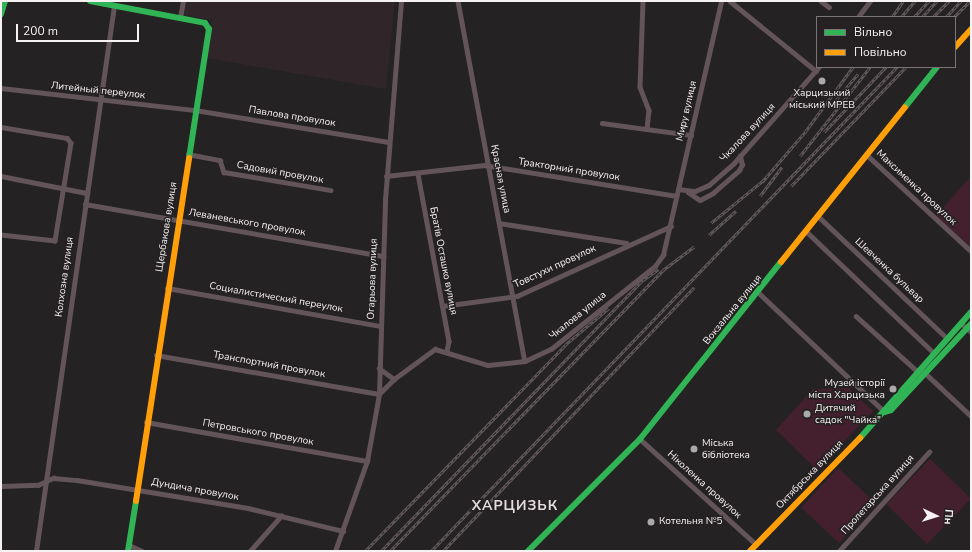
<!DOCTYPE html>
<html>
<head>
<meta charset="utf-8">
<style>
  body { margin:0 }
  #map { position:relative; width:972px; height:552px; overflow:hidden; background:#242223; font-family:"Nunito Sans",sans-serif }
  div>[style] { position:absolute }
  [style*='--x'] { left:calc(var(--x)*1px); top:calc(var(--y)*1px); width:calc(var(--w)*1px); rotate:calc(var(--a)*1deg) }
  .built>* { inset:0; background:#30262a }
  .green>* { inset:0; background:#44202e; transform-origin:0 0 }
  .street>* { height:4.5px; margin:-2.25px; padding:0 2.25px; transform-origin:2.25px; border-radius:2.25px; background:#63545a }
  .fast>* { height:6px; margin:-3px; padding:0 3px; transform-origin:3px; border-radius:3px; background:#30b455 }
  .slow>* { height:6px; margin:-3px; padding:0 3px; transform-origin:3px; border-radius:3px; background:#ff9f0a }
  .rail>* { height:2.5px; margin-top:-1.25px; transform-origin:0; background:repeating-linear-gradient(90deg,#252122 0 3px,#675d61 0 6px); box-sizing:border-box; border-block:1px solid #675d61 }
  .dots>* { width:11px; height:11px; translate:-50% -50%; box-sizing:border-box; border:2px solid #252122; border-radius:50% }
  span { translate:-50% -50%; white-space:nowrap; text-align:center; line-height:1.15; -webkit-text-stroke:3px #252122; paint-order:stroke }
  .street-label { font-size:10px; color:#f6f2f3 }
  .poi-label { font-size:10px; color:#f6f2f3 }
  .right { translate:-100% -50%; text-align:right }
  .left { translate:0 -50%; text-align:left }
  .district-label { font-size:14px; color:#e4dddf; font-weight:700; letter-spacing:1px }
  .frame { position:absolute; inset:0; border:2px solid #f6f2f3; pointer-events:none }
  .legend { position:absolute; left:816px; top:16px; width:140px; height:52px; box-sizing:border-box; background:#252122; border:1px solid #797576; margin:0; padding:5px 7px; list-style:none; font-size:12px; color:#f6f2f3 }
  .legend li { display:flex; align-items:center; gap:8px; height:20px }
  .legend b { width:20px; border:1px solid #797576 }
  .north { position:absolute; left:916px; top:496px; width:40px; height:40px; -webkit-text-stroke:3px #252122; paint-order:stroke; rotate:94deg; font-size:11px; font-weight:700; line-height:16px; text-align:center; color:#f6f2f3 }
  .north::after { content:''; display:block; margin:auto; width:14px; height:18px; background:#f6f2f3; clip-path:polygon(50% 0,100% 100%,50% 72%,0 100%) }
  .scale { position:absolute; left:16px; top:24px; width:123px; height:18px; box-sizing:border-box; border:2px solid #f6f2f3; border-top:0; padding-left:5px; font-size:12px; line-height:14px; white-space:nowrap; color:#f6f2f3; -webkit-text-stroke:3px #252122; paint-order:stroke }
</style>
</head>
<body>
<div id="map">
  <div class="built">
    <i style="clip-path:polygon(184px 1px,395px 1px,386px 89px,206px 58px,212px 20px,182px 14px)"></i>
  </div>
  <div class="green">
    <i style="clip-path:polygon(971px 176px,971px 247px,936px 216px)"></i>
    <i style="clip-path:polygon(849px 388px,873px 411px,817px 470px,776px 430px,813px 389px)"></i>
    <i style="left:930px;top:459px;width:57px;height:63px;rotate:44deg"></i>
    <i style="left:838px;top:468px;width:52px;height:54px;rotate:43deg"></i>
  </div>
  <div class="street">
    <i style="--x:458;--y:1;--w:366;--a:79.5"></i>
    <i style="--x:643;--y:1;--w:86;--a:92"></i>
    <i style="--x:640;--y:87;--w:25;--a:69"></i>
    <i style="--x:649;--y:110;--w:19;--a:96"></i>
    <i style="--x:730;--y:1;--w:111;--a:39.1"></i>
    <i style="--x:821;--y:1;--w:10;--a:37"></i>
    <i style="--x:858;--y:17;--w:20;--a:-53"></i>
    <i style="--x:180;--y:18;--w:17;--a:-80"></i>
    <i style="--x:1;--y:88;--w:195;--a:6.5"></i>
    <i style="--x:195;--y:110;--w:196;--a:9.4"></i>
    <i style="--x:602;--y:123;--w:90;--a:7.7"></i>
    <i style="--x:1;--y:127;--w:67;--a:9.5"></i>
    <i style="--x:67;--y:138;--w:6;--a:51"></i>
    <i style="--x:71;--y:143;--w:99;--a:99.3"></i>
    <i style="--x:55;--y:241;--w:54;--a:-173.7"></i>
    <i style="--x:188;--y:154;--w:33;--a:11"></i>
    <i style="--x:220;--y:160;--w:13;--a:72"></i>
    <i style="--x:224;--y:172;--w:108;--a:9.6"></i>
    <i style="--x:867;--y:155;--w:142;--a:42.7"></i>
    <i style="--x:418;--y:174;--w:170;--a:79.5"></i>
    <i style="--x:449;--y:341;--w:10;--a:101"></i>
    <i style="--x:1;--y:176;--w:88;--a:11.2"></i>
    <i style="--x:386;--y:176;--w:99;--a:-6.4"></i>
    <i style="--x:484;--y:165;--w:195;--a:9.1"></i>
    <i style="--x:678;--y:189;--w:17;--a:7"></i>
    <i style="--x:695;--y:191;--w:15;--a:-23"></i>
    <i style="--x:709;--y:185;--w:33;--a:-41"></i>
    <i style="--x:734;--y:163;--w:128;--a:-48.5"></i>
    <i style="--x:688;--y:192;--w:14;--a:34"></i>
    <i style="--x:700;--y:200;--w:15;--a:-28"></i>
    <i style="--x:713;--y:193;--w:35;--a:-41"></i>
    <i style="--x:739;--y:170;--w:6;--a:-59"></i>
    <i style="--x:742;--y:165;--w:9;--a:-103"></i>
    <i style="--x:85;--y:204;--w:303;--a:9.9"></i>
    <i style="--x:819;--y:217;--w:176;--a:43.4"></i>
    <i style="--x:499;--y:223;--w:129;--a:8.9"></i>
    <i style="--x:807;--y:232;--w:175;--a:43.6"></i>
    <i style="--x:167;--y:288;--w:217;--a:10.1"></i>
    <i style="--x:759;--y:293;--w:173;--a:43.4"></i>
    <i style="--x:443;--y:306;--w:75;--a:-7.7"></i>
    <i style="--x:517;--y:296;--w:169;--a:-24.4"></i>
    <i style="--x:856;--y:316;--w:82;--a:42"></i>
    <i style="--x:961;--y:323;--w:13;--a:42"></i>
    <i style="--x:156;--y:355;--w:226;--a:9.9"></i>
    <i style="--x:379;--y:394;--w:21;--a:-45"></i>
    <i style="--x:379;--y:368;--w:19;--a:36"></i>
    <i style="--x:394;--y:379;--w:51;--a:-36.2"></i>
    <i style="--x:435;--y:349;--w:55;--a:16.8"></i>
    <i style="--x:488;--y:365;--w:37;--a:-6"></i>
    <i style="--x:525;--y:361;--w:29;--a:-25"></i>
    <i style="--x:551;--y:349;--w:133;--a:-38.6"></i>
    <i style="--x:655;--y:266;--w:14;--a:-54"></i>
    <i style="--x:663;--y:255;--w:261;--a:-77.1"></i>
    <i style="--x:924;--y:372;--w:64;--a:43.1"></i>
    <i style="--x:146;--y:422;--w:224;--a:10"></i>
    <i style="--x:640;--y:439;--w:156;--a:42.2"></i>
    <i style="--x:1;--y:486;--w:37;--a:-2"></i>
    <i style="--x:38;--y:485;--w:17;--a:-25"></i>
    <i style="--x:53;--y:478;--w:24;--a:5"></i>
    <i style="--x:77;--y:480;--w:173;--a:9.3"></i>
    <i style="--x:248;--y:508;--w:98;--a:13.6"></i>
    <i style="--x:129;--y:545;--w:14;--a:25"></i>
    <i style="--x:36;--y:551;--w:551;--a:-81.86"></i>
    <i style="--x:250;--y:551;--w:47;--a:-48.5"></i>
    <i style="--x:335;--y:551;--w:96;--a:-70.4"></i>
    <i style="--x:367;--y:461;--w:68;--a:-79.8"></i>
    <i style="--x:379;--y:394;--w:194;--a:-88.2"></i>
    <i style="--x:385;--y:200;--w:200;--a:-85.4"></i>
    <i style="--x:839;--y:551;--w:134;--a:-47.7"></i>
  </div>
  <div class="fast">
    <i style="--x:90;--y:1;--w:117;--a:10.8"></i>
    <i style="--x:205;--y:23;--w:7;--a:56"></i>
    <i style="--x:209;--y:29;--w:131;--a:98.8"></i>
    <i style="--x:1;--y:14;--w:14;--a:-73"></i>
    <i style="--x:905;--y:107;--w:51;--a:-51.3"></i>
    <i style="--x:885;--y:412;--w:6;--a:-18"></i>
    <i style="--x:891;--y:410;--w:117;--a:-47.1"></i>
    <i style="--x:860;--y:438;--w:168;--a:-48.6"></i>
    <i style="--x:128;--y:551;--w:51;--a:-80.9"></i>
    <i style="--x:528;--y:551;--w:158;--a:-45"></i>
    <i style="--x:640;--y:439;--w:226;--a:-51.5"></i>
  </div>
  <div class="slow">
    <i style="--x:955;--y:47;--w:24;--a:-48"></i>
    <i style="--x:781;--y:262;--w:198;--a:-51.3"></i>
    <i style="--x:136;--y:501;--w:347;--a:-81.2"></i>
    <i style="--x:750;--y:551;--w:158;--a:-45.8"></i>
  </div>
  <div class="rail">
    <i style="--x:892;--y:17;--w:19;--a:-55"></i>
    <i style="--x:901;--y:17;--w:21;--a:-49"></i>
    <i style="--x:914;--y:17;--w:22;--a:-47"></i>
    <i style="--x:922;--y:17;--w:22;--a:-47"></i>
    <i style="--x:933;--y:17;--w:23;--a:-45"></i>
    <i style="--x:946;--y:17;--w:22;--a:-47"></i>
    <i style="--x:954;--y:17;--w:23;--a:-45"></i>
    <i style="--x:836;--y:100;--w:34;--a:-50"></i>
    <i style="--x:824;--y:132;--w:90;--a:-46.4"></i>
    <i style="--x:800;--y:156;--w:113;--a:-51.8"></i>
    <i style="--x:762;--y:182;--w:66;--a:-49.3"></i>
    <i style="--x:805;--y:132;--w:81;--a:-53.6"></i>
    <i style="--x:791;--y:186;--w:165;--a:-46"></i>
    <i style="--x:760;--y:196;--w:36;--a:-53"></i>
    <i style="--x:711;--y:223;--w:70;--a:-39.2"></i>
    <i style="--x:709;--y:235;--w:36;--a:-42"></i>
    <i style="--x:365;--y:551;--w:287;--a:-45.8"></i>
    <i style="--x:565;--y:345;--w:57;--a:-40.1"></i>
    <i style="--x:381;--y:551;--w:377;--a:-46"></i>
    <i style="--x:643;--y:280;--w:19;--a:-35"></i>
    <i style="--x:390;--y:551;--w:392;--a:-45.8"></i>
    <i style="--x:663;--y:270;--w:39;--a:-37"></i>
    <i style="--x:431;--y:551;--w:672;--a:-46.09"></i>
    <i style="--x:443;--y:551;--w:364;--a:-46.4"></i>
  </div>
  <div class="dots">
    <i style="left:822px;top:81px;background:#aca9aa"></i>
    <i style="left:893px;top:389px;background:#aca9aa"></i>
    <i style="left:807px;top:414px;background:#aca9aa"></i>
    <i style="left:694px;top:449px;background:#aca9aa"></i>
    <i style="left:651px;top:522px;background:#aca9aa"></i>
  </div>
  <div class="street-label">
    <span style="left:98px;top:91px;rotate:6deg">Литейный переулок</span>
    <span style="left:687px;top:111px;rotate:-77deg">Миру вулиця</span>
    <span style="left:292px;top:117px;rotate:9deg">Павлова провулок</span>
    <span style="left:748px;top:133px;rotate:-47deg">Чкалова вулиця</span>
    <span style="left:569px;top:170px;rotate:9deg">Тракторний провулок</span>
    <span style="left:280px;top:173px;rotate:10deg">Садовий провулок</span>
    <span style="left:500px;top:179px;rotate:79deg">Красная улица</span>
    <span style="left:916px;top:188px;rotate:43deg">Максименка провулок</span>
    <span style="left:247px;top:223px;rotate:10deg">Леваневського провулок</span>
    <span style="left:167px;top:227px;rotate:-81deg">Щербакова вулиця</span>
    <span style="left:443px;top:261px;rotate:79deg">Братів Осташко вулиця</span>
    <span style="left:555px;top:267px;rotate:-25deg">Товстухи провулок</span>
    <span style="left:889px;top:271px;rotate:43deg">Шевченка бульвар</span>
    <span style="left:65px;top:277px;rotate:-82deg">Колхозна вулиця</span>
    <span style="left:373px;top:279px;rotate:-88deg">Огарьова вулиця</span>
    <span style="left:276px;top:298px;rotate:10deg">Социалистический переулок</span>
    <span style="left:733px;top:310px;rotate:-51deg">Вокзальна вулиця</span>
    <span style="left:578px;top:316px;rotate:-39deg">Чкалова улица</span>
    <span style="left:269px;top:365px;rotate:10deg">Транспортний провулок</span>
    <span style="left:258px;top:433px;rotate:10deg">Петровського провулок</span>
    <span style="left:810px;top:475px;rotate:-46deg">Октябрська вулиця</span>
    <span style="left:704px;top:485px;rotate:42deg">Ніколенка провулок</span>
    <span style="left:195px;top:490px;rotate:10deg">Дундича провулок</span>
    <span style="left:878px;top:495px;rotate:-48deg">Пролетарська вулиця</span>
  </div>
  <div class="poi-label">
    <span style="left:822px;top:99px">Харцизький<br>міський МРЕВ</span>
    <span class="right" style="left:885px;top:389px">Музей історії<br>міста Харцизька</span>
    <span class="left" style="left:815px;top:414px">Дитячий<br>садок "Чайка"</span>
    <span class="left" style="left:702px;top:449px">Міська<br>бібліотека</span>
    <span class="left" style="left:659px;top:522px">Котельня №5</span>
  </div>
  <div class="district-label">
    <span style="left:515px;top:506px">ХАРЦИЗЬК</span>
  </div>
  <div class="frame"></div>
  <ul class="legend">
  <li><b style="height:5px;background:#30b455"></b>Вільно</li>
  <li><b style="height:5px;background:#ff9f0a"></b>Повільно</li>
  </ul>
  <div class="north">Пн</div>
  <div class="scale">200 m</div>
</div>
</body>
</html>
